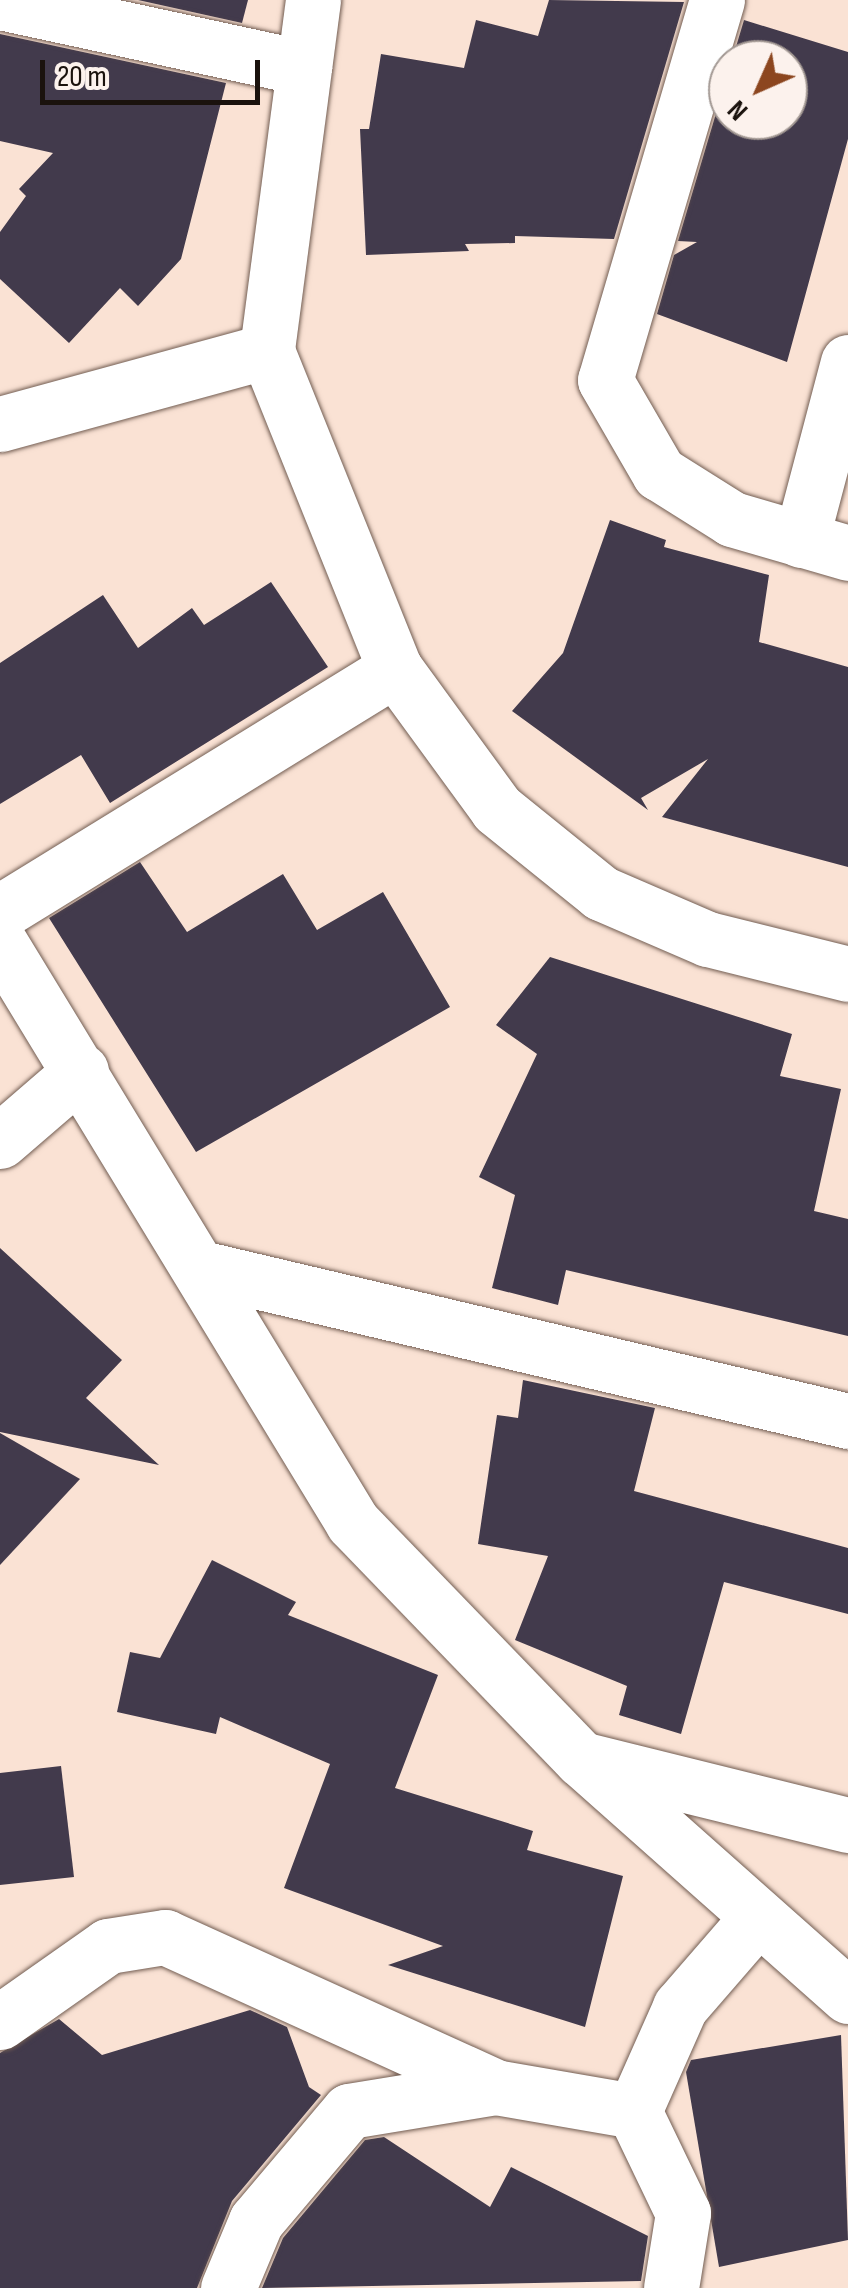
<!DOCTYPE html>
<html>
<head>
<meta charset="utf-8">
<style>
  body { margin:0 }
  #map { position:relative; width:848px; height:2288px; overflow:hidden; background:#fae2d4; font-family:"Sofia Sans Condensed",sans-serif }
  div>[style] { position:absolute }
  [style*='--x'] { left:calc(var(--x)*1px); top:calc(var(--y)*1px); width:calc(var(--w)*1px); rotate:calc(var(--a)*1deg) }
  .building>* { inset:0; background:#423a4c }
  .roads { filter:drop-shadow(0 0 2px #725d52) drop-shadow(0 0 2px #725d52) }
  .minor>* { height:55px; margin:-27.5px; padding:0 27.5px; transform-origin:27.5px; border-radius:27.5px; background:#fff }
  span { translate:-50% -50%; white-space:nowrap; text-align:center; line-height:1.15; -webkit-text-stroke:10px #fcf2ed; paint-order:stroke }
  .north { position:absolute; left:708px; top:40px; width:100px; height:100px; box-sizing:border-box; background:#fcf2ed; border:2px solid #a29893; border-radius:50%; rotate:225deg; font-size:28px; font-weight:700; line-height:40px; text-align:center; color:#1a120d }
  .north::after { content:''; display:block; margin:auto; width:35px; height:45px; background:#8c461f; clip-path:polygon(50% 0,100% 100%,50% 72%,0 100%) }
  .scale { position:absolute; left:40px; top:60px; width:220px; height:45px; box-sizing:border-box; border:5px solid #1a120d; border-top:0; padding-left:12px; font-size:30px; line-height:35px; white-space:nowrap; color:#1a120d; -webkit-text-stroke:8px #fcf2ed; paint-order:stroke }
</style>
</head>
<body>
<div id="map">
  <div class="building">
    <i style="clip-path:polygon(138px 0,248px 0,242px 23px)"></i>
    <i style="clip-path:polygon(549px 0,684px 2px,614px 239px,515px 236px,515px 243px,465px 244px,469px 251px,366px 255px,360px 129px,369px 129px,381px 54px,464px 68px,476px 20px,538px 36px)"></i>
    <i style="clip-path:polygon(744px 20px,848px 52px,848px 139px,787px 362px,657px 314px,674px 255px,697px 242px,678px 241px,728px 73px,728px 120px,788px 120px,788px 60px,732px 60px)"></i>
    <i style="clip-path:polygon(0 34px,226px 83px,181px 259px,138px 306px,120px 288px,69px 343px,0 279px,0 232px,26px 196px,19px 189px,53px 153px,0 141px)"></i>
    <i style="clip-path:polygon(610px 520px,666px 540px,664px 547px,769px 575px,759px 642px,848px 667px,848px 867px,662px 817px,708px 759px,641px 798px,648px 810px,512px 711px,563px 653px)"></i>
    <i style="clip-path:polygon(271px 582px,328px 667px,110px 803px,81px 755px,0 804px,0 663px,103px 595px,138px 648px,192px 608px,204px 625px)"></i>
    <i style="clip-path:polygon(140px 862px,187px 932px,283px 874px,317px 930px,383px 892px,450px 1007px,196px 1152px,49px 918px)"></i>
    <i style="clip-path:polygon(550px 957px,792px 1034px,780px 1076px,841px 1089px,814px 1211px,848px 1219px,848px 1336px,566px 1270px,558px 1305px,492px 1288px,515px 1195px,479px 1177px,537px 1054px,496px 1025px)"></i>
    <i style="clip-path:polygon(0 1248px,122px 1360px,86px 1398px,159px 1465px,0 1432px)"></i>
    <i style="clip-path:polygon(523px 1380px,655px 1408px,634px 1491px,848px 1548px,848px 1614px,724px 1582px,681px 1734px,619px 1715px,627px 1686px,515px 1640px,548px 1556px,478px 1544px,497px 1415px,518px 1418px)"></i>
    <i style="clip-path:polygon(0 1433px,80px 1479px,0 1565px)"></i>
    <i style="clip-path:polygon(212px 1560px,296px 1602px,288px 1615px,438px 1675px,395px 1788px,533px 1831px,527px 1850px,623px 1876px,585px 2027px,388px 1965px,443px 1946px,284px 1888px,330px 1764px,220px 1717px,216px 1734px,117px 1712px,130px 1652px,160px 1658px)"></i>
    <i style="clip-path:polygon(61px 1766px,74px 1877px,0 1885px,0 1773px)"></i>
    <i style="clip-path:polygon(250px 2010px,287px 2027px,309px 2087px,321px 2095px,232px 2201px,197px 2288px,0 2288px,0 2053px,59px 2019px,102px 2055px)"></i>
    <i style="clip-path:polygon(841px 2035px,848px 2240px,719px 2267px,686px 2072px,691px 2060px)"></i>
    <i style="clip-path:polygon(384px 2137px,490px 2207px,511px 2167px,648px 2236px,641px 2281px,262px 2288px,283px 2238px,365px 2140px)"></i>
  </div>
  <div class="roads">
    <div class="minor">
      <i style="--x:313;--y:0;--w:354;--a:97.5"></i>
      <i style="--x:267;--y:351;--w:343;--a:68.1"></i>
      <i style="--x:395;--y:669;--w:173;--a:53.9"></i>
      <i style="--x:497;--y:809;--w:134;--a:38.9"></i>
      <i style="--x:601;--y:893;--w:116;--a:23.3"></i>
      <i style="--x:708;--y:939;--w:144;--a:14"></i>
      <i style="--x:717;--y:0;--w:396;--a:106.4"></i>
      <i style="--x:605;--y:380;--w:108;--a:59.9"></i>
      <i style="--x:659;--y:473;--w:86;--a:32.2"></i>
      <i style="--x:732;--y:519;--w:121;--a:16.3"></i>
      <i style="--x:0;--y:2;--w:311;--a:12.2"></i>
      <i style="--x:0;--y:424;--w:277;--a:-15.3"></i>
      <i style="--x:801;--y:540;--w:184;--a:-75.2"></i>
      <i style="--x:0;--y:912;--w:464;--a:-31.6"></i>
      <i style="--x:0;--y:943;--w:679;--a:58.67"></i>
      <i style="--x:353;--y:1523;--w:328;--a:46"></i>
      <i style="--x:581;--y:1759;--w:357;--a:41.6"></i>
      <i style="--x:0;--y:1141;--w:107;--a:-40.8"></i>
      <i style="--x:205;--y:1269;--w:661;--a:13.3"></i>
      <i style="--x:589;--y:1761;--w:267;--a:13.9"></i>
      <i style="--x:0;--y:2022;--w:132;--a:-35.1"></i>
      <i style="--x:108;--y:1946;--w:58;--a:-9"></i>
      <i style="--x:165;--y:1937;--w:362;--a:24.4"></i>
      <i style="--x:228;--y:2288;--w:73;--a:-67.3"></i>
      <i style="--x:256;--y:2221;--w:144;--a:-49.8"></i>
      <i style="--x:349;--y:2111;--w:148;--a:-9.3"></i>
      <i style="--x:495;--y:2087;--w:141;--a:9.8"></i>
      <i style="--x:671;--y:2288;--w:76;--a:-80.9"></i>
      <i style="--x:683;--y:2213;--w:113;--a:-115.7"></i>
      <i style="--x:634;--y:2111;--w:114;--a:-66.1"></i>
      <i style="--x:680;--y:2007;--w:119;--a:-49.1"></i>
    </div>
  </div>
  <div class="north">N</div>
  <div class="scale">20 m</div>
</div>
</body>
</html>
